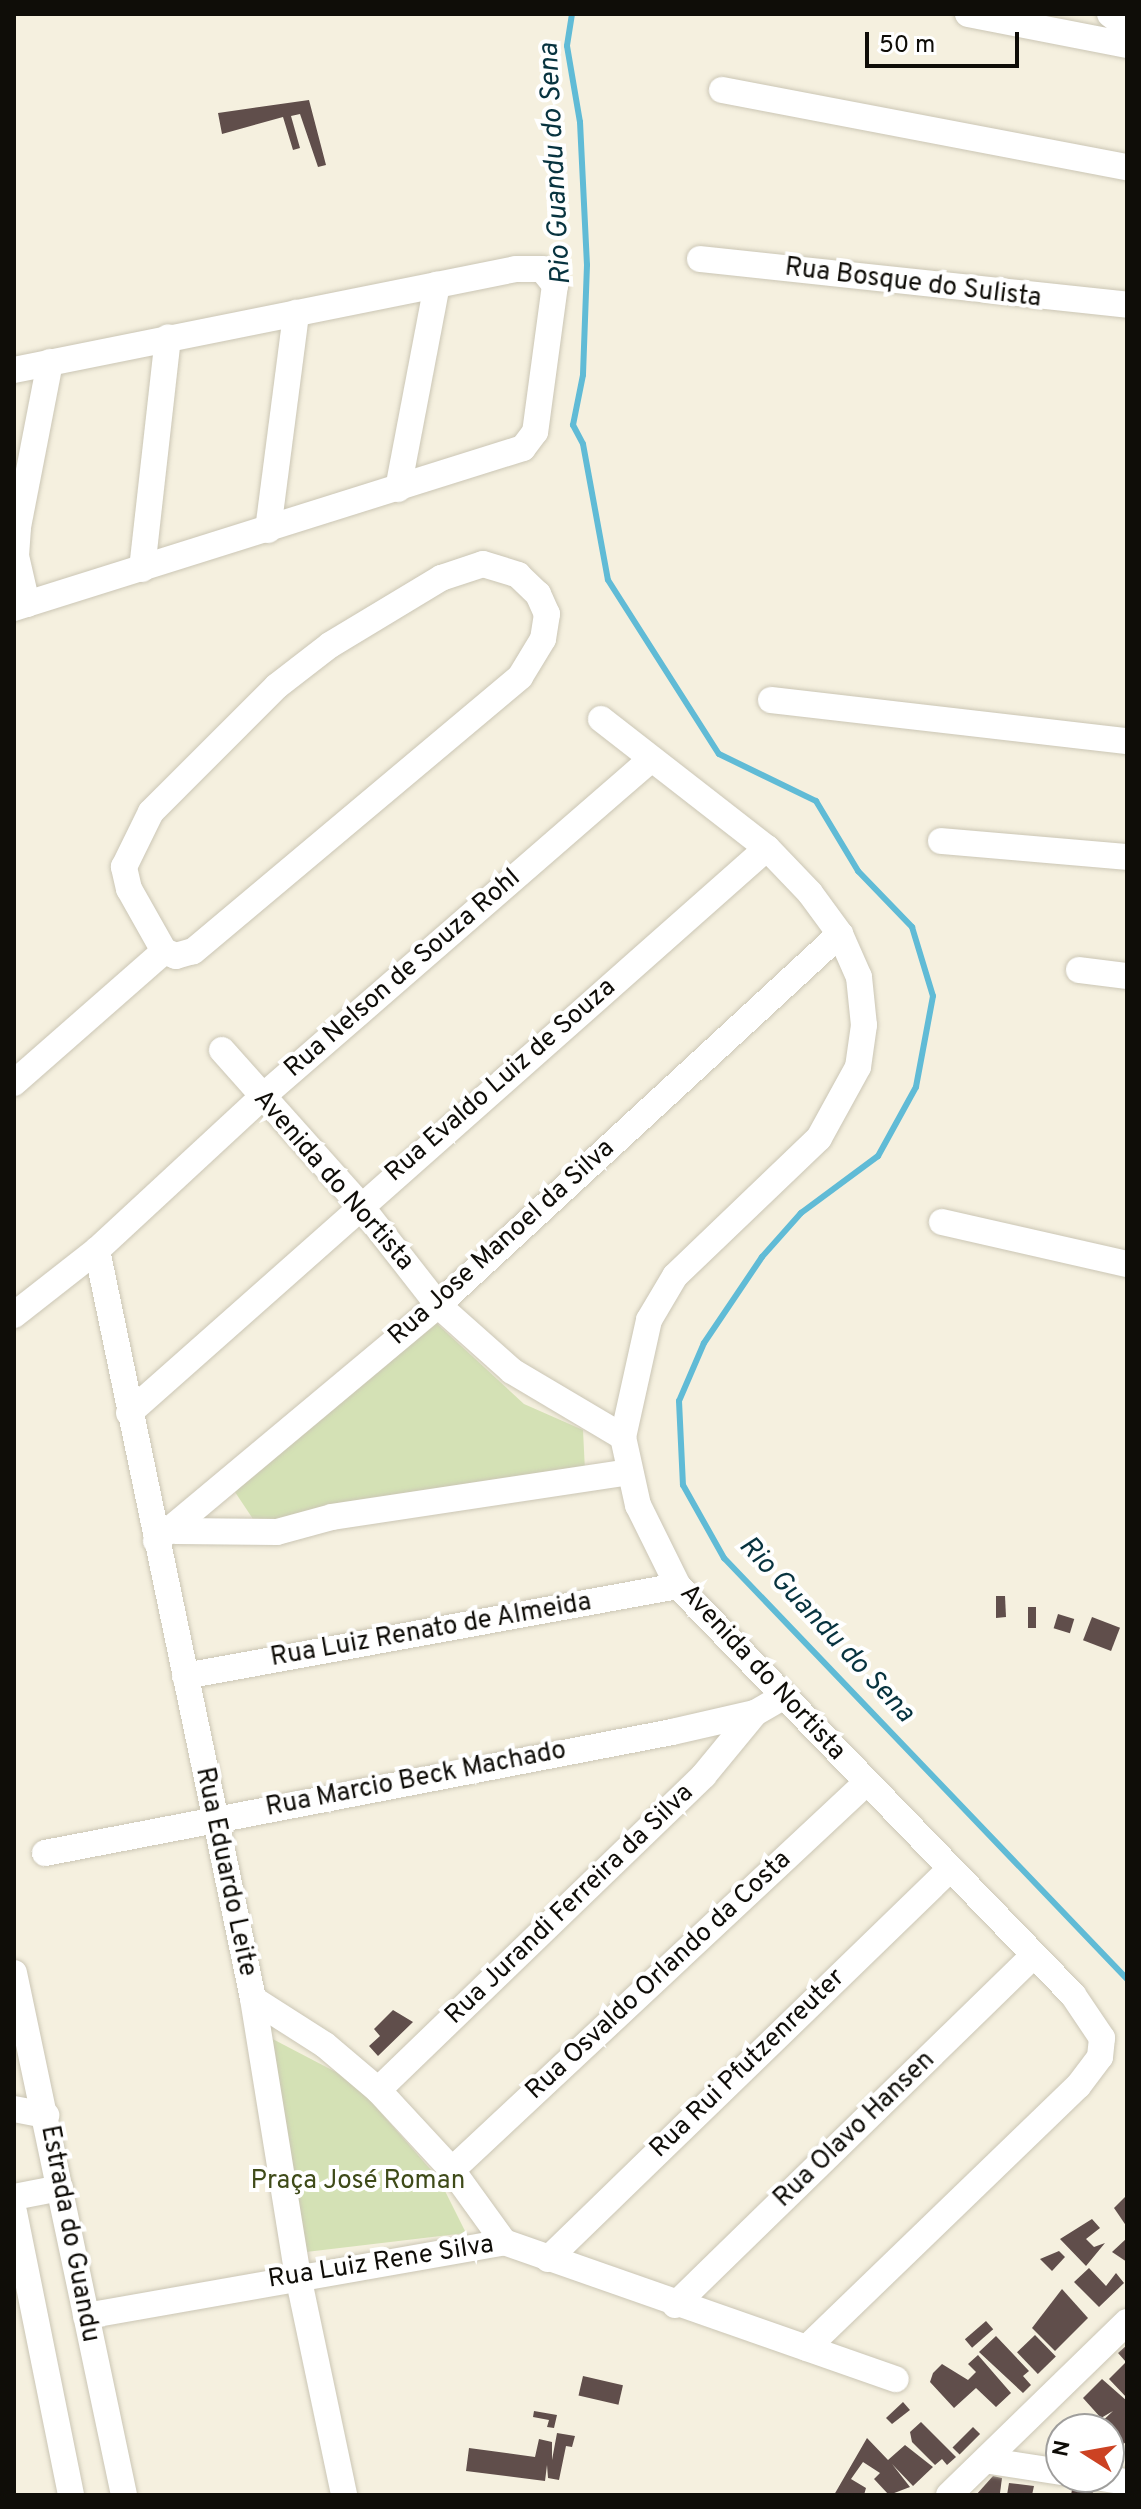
<!DOCTYPE html>
<html>
<head>
<meta charset="utf-8">
<style>
  body { margin:0 }
  #map { position:relative; width:1141px; height:2509px; overflow:hidden; background:#f5f0df; font-family:Overpass,sans-serif }
  div>[style] { position:absolute }
  [style*='--x'] { left:calc(var(--x)*1px); top:calc(var(--y)*1px); width:calc(var(--w)*1px); rotate:calc(var(--a)*1deg) }
  .green>* { inset:0; background:#d4e1b5 }
  .stream>* { height:6px; margin:-3px; padding:0 3px; transform-origin:3px; border-radius:3px; background:#60bbd6 }
  .building>* { inset:0; background:#604e4b; transform-origin:0 0 }
  .roads { filter:drop-shadow(0 0 2px #cbc6b5) drop-shadow(0 0 2px #cbc6b5) }
  .minor>* { height:26px; margin:-13px; padding:0 13px; transform-origin:13px; border-radius:13px; background:#fff }
  span { translate:-50% -50%; white-space:nowrap; text-align:center; line-height:1.15; -webkit-text-stroke:8px #fff; paint-order:stroke }
  .street-label { font-size:26px; color:#0f0d08 }
  .park-label { font-size:26px; color:#3f4b19 }
  .water-label { font-size:28px; color:#07333f; font-style:italic }
  .frame { position:absolute; inset:0; border:16px solid #0f0d08; pointer-events:none }
  .north { position:absolute; left:1045px; top:2413px; width:80px; height:80px; box-sizing:border-box; background:#fff; border:2px solid #9f9e9c; border-radius:50%; rotate:281deg; font-size:22px; font-weight:700; line-height:32px; text-align:center; color:#0f0d08 }
  .north::after { content:''; display:block; margin:auto; width:28px; height:36px; background:#cc4223; clip-path:polygon(50% 0,100% 100%,50% 72%,0 100%) }
  .scale { position:absolute; left:865px; top:32px; width:154px; height:36px; box-sizing:border-box; border:4px solid #0f0d08; border-top:0; padding-left:10px; font-size:24px; line-height:28px; white-space:nowrap; color:#0f0d08; -webkit-text-stroke:6px #fff; paint-order:stroke }
</style>
</head>
<body>
<div id="map">
  <div class="green">
    <i style="clip-path:polygon(433px 1320px,524px 1404px,583px 1430px,585px 1471px,257px 1525px,233px 1489px)"></i>
    <i style="clip-path:polygon(265px 2035px,353px 2081px,439px 2179px,466px 2233px,306px 2252px)"></i>
  </div>
  <div class="stream">
    <i style="--x:572;--y:14;--w:32;--a:99"></i>
    <i style="--x:567;--y:46;--w:77;--a:80.3"></i>
    <i style="--x:580;--y:122;--w:143;--a:87.2"></i>
    <i style="--x:587;--y:265;--w:110;--a:92.1"></i>
    <i style="--x:583;--y:375;--w:51;--a:101.3"></i>
    <i style="--x:573;--y:425;--w:21;--a:62"></i>
    <i style="--x:583;--y:444;--w:138;--a:79.6"></i>
    <i style="--x:608;--y:580;--w:206;--a:57.5"></i>
    <i style="--x:719;--y:754;--w:108;--a:25.9"></i>
    <i style="--x:816;--y:801;--w:82;--a:59"></i>
    <i style="--x:858;--y:871;--w:78;--a:46"></i>
    <i style="--x:912;--y:927;--w:72;--a:73.1"></i>
    <i style="--x:933;--y:996;--w:93;--a:100.6"></i>
    <i style="--x:916;--y:1087;--w:79;--a:118.8"></i>
    <i style="--x:878;--y:1156;--w:96;--a:143.5"></i>
    <i style="--x:801;--y:1213;--w:59;--a:131.6"></i>
    <i style="--x:762;--y:1257;--w:104;--a:124"></i>
    <i style="--x:704;--y:1343;--w:63;--a:113.3"></i>
    <i style="--x:679;--y:1401;--w:84;--a:87.3"></i>
    <i style="--x:683;--y:1485;--w:84;--a:60.7"></i>
    <i style="--x:724;--y:1558;--w:583;--a:46.25"></i>
  </div>
  <div class="building">
    <i style="clip-path:polygon(309px 100px,326px 165px,318px 167px,300px 114px,291px 116px,300px 148px,293px 150px,283px 117px,222px 134px,218px 113px)"></i>
    <i style="clip-path:polygon(996px 1596px,1005px 1596px,1006px 1617px,996px 1618px)"></i>
    <i style="left:1028px;top:1607px;width:8px;height:21px"></i>
    <i style="left:1058px;top:1614px;width:17px;height:15px;rotate:17deg"></i>
    <i style="left:1092px;top:1617px;width:30px;height:25px;rotate:21deg"></i>
    <i style="clip-path:polygon(393px 2010px,413px 2022px,378px 2056px,369px 2046px,380px 2036px,374px 2029px)"></i>
    <i style="clip-path:polygon(1127px 2195px,1127px 2227px,1114px 2208px)"></i>
    <i style="clip-path:polygon(1092px 2219px,1100px 2228px,1086px 2239px,1094px 2247px,1105px 2243px,1086px 2266px,1060px 2239px)"></i>
    <i style="clip-path:polygon(1127px 2238px,1127px 2262px,1112px 2252px)"></i>
    <i style="clip-path:polygon(1059px 2251px,1065px 2257px,1052px 2271px,1040px 2259px)"></i>
    <i style="clip-path:polygon(1089px 2268px,1106px 2286px,1116px 2273px,1124px 2283px,1099px 2307px,1074px 2282px)"></i>
    <i style="clip-path:polygon(1062px 2289px,1088px 2318px,1055px 2351px,1032px 2328px)"></i>
    <i style="left:986px;top:2321px;width:11px;height:28px;rotate:49deg"></i>
    <i style="left:1035px;top:2335px;width:30px;height:25px;rotate:46deg"></i>
    <i style="clip-path:polygon(996px 2336px,1029px 2371px,1023px 2376px,1031px 2385px,1023px 2393px,979px 2352px)"></i>
    <i style="clip-path:polygon(1127px 2345px,1127px 2398px,1109px 2379px,1126px 2362px,1118px 2353px)"></i>
    <i style="clip-path:polygon(978px 2355px,1011px 2393px,996px 2407px,976px 2388px,954px 2408px,930px 2382px,933px 2373px,942px 2364px,968px 2380px,976px 2372px,968px 2364px)"></i>
    <i style="left:583px;top:2376px;width:41px;height:20px;rotate:13deg"></i>
    <i style="clip-path:polygon(1102px 2379px,1127px 2401px,1127px 2441px,1120px 2447px,1109px 2441px,1109px 2429px,1094px 2429px,1113px 2411px,1101px 2418px,1083px 2398px)"></i>
    <i style="clip-path:polygon(903px 2402px,910px 2410px,892px 2424px,886px 2418px)"></i>
    <i style="clip-path:polygon(534px 2411px,557px 2415px,554px 2428px,547px 2427px,549px 2420px,533px 2417px)"></i>
    <i style="clip-path:polygon(921px 2422px,956px 2457px,947px 2465px,942px 2459px,935px 2465px,912px 2442px,910px 2432px)"></i>
    <i style="left:973px;top:2427px;width:10px;height:29px;rotate:45deg"></i>
    <i style="clip-path:polygon(557px 2433px,575px 2436px,572px 2447px,566px 2446px,559px 2480px,548px 2478px,547px 2465px,545px 2481px,466px 2471px,469px 2448px,535px 2457px,539px 2439px,552px 2442px,552px 2460px)"></i>
    <i style="clip-path:polygon(867px 2438px,888px 2460px,905px 2445px,933px 2467px,913px 2486px,892px 2464px,910px 2487px,889px 2495px,874px 2479px,880px 2473px,863px 2462px,851px 2479px,866px 2488px,864px 2495px,834px 2495px)"></i>
    <i style="clip-path:polygon(993px 2476px,1002px 2478px,1000px 2493px,976px 2495px)"></i>
    <i style="clip-path:polygon(1009px 2483px,1034px 2486px,1032px 2495px,1007px 2495px)"></i>
    <i style="clip-path:polygon(1073px 2484px,1094px 2488px,1092px 2495px,1071px 2495px)"></i>
  </div>
  <div class="roads">
    <div class="minor">
      <i style="--x:968;--y:14;--w:162;--a:11"></i>
      <i style="--x:1110;--y:14;--w:21;--a:37"></i>
      <i style="--x:722;--y:90;--w:412;--a:10.8"></i>
      <i style="--x:700;--y:259;--w:429;--a:6.1"></i>
      <i style="--x:14;--y:370;--w:512;--a:-11.38"></i>
      <i style="--x:516;--y:269;--w:26;--a:0"></i>
      <i style="--x:542;--y:269;--w:21;--a:51"></i>
      <i style="--x:555;--y:285;--w:148;--a:97.7"></i>
      <i style="--x:535;--y:432;--w:20;--a:127"></i>
      <i style="--x:523;--y:448;--w:534;--a:162.55"></i>
      <i style="--x:398;--y:489;--w:208;--a:-79.2"></i>
      <i style="--x:268;--y:530;--w:219;--a:-82.6"></i>
      <i style="--x:483;--y:564;--w:37;--a:17"></i>
      <i style="--x:518;--y:575;--w:28;--a:44"></i>
      <i style="--x:538;--y:594;--w:22;--a:66"></i>
      <i style="--x:547;--y:614;--w:25;--a:99"></i>
      <i style="--x:543;--y:639;--w:44;--a:121.2"></i>
      <i style="--x:520;--y:677;--w:427;--a:140"></i>
      <i style="--x:193;--y:951;--w:18;--a:164"></i>
      <i style="--x:176;--y:956;--w:13;--a:-157"></i>
      <i style="--x:164;--y:951;--w:71;--a:-119.4"></i>
      <i style="--x:129;--y:889;--w:23;--a:-103"></i>
      <i style="--x:124;--y:867;--w:61;--a:-63.9"></i>
      <i style="--x:151;--y:812;--w:178;--a:-45"></i>
      <i style="--x:277;--y:686;--w:67;--a:-37.7"></i>
      <i style="--x:330;--y:645;--w:130;--a:-31.1"></i>
      <i style="--x:441;--y:578;--w:44;--a:-18.4"></i>
      <i style="--x:142;--y:569;--w:233;--a:-83.6"></i>
      <i style="--x:27;--y:604;--w:49;--a:-102.9"></i>
      <i style="--x:16;--y:556;--w:29;--a:-86"></i>
      <i style="--x:18;--y:527;--w:168;--a:-79"></i>
      <i style="--x:771;--y:700;--w:358;--a:6.6"></i>
      <i style="--x:601;--y:719;--w:210;--a:37.9"></i>
      <i style="--x:767;--y:848;--w:62;--a:46.3"></i>
      <i style="--x:810;--y:893;--w:51;--a:53.8"></i>
      <i style="--x:840;--y:934;--w:47;--a:66.2"></i>
      <i style="--x:859;--y:977;--w:48;--a:84.1"></i>
      <i style="--x:864;--y:1025;--w:42;--a:98.1"></i>
      <i style="--x:858;--y:1067;--w:81;--a:118.8"></i>
      <i style="--x:819;--y:1138;--w:199;--a:136.2"></i>
      <i style="--x:675;--y:1276;--w:51;--a:120.6"></i>
      <i style="--x:649;--y:1320;--w:120;--a:102.5"></i>
      <i style="--x:623;--y:1437;--w:70;--a:77.6"></i>
      <i style="--x:638;--y:1505;--w:90;--a:63.7"></i>
      <i style="--x:678;--y:1586;--w:569;--a:46"></i>
      <i style="--x:1073;--y:1995;--w:52;--a:56"></i>
      <i style="--x:1102;--y:2038;--w:19;--a:96"></i>
      <i style="--x:1100;--y:2057;--w:36;--a:127"></i>
      <i style="--x:1078;--y:2086;--w:377;--a:136"></i>
      <i style="--x:941;--y:841;--w:187;--a:4.9"></i>
      <i style="--x:1079;--y:970;--w:48;--a:7.1"></i>
      <i style="--x:222;--y:1050;--w:208;--a:48.3"></i>
      <i style="--x:360;--y:1205;--w:127;--a:52"></i>
      <i style="--x:438;--y:1305;--w:99;--a:41.7"></i>
      <i style="--x:512;--y:1371;--w:129;--a:30.7"></i>
      <i style="--x:14;--y:1083;--w:200;--a:-41.3"></i>
      <i style="--x:942;--y:1222;--w:190;--a:12.8"></i>
      <i style="--x:97;--y:1250;--w:765;--a:78.23"></i>
      <i style="--x:253;--y:1999;--w:281;--a:80.8"></i>
      <i style="--x:298;--y:2276;--w:224;--a:78.1"></i>
      <i style="--x:14;--y:1315;--w:105;--a:-38.1"></i>
      <i style="--x:97;--y:1250;--w:225;--a:-42.8"></i>
      <i style="--x:262;--y:1097;--w:513;--a:-40.97"></i>
      <i style="--x:129;--y:1413;--w:852;--a:-41.53"></i>
      <i style="--x:176;--y:1531;--w:101;--a:0.6"></i>
      <i style="--x:277;--y:1532;--w:57;--a:-15.3"></i>
      <i style="--x:332;--y:1517;--w:299;--a:-8.6"></i>
      <i style="--x:156;--y:1541;--w:368;--a:-39.9"></i>
      <i style="--x:438;--y:1305;--w:547;--a:-42.7"></i>
      <i style="--x:185;--y:1676;--w:501;--a:-10.35"></i>
      <i style="--x:45;--y:1853;--w:639;--a:-10.92"></i>
      <i style="--x:672;--y:1732;--w:85;--a:-12.9"></i>
      <i style="--x:755;--y:1713;--w:32;--a:-30"></i>
      <i style="--x:14;--y:1973;--w:533;--a:78.1"></i>
      <i style="--x:253;--y:1999;--w:85;--a:32.6"></i>
      <i style="--x:325;--y:2045;--w:70;--a:40.3"></i>
      <i style="--x:378;--y:2090;--w:109;--a:47.2"></i>
      <i style="--x:452;--y:2170;--w:89;--a:54.2"></i>
      <i style="--x:378;--y:2090;--w:453;--a:-44"></i>
      <i style="--x:704;--y:1775;--w:80;--a:-50.6"></i>
      <i style="--x:14;--y:2109;--w:33;--a:11"></i>
      <i style="--x:452;--y:2170;--w:567;--a:-43.07"></i>
      <i style="--x:14;--y:2197;--w:47;--a:-11.1"></i>
      <i style="--x:14;--y:2212;--w:289;--a:78.6"></i>
      <i style="--x:548;--y:2259;--w:559;--a:-44.13"></i>
      <i style="--x:675;--y:2305;--w:501;--a:-44.27"></i>
      <i style="--x:86;--y:2316;--w:424;--a:-10"></i>
      <i style="--x:504;--y:2242;--w:415;--a:19.3"></i>
      <i style="--x:990;--y:2461;--w:72;--a:8.8"></i>
      <i style="--x:1095;--y:2477;--w:32;--a:9"></i>
      <i style="--x:949;--y:2495;--w:248;--a:-44.2"></i>
    </div>
  </div>
  <div class="street-label">
    <span style="left:913px;top:284px;rotate:7deg">Rua Bosque do Sulista</span>
    <span style="left:403px;top:974px;rotate:-41deg">Rua Nelson de Souza Rohl</span>
    <span style="left:501px;top:1081px;rotate:-41deg">Rua Evaldo Luiz de Souza</span>
    <span style="left:333px;top:1181px;rotate:49deg">Avenida do Nortista</span>
    <span style="left:502px;top:1243px;rotate:-42deg">Rua Jose Manoel da Silva</span>
    <span style="left:431px;top:1631px;rotate:-10deg">Rua Luiz Renato de Almeida</span>
    <span style="left:762px;top:1673px;rotate:47deg">Avenida do Nortista</span>
    <span style="left:416px;top:1780px;rotate:-11deg">Rua Marcio Beck Machado</span>
    <span style="left:225px;top:1872px;rotate:78deg">Rua Eduardo Leite</span>
    <span style="left:570px;top:1905px;rotate:-44deg">Rua Jurandi Ferreira da Silva</span>
    <span style="left:659px;top:1976px;rotate:-43deg">Rua Osvaldo Orlando da Costa</span>
    <span style="left:748px;top:2064px;rotate:-44deg">Rua Rui Pfutzenreuter</span>
    <span style="left:855px;top:2130px;rotate:-44deg">Rua Olavo Hansen</span>
    <span style="left:69px;top:2234px;rotate:79deg">Estrada do Guandu</span>
    <span style="left:381px;top:2263px;rotate:-9deg">Rua Luiz Rene Silva</span>
  </div>
  <div class="park-label">
    <span style="left:358px;top:2182px">Praça José Roman</span>
  </div>
  <div class="water-label">
    <span style="left:556px;top:164px;rotate:-93deg">Rio Guandu do Sena</span>
    <span style="left:826px;top:1630px;rotate:47deg">Rio Guandu do Sena</span>
  </div>
  <div class="frame"></div>
  <div class="north">N</div>
  <div class="scale">50 m</div>
</div>
</body>
</html>
